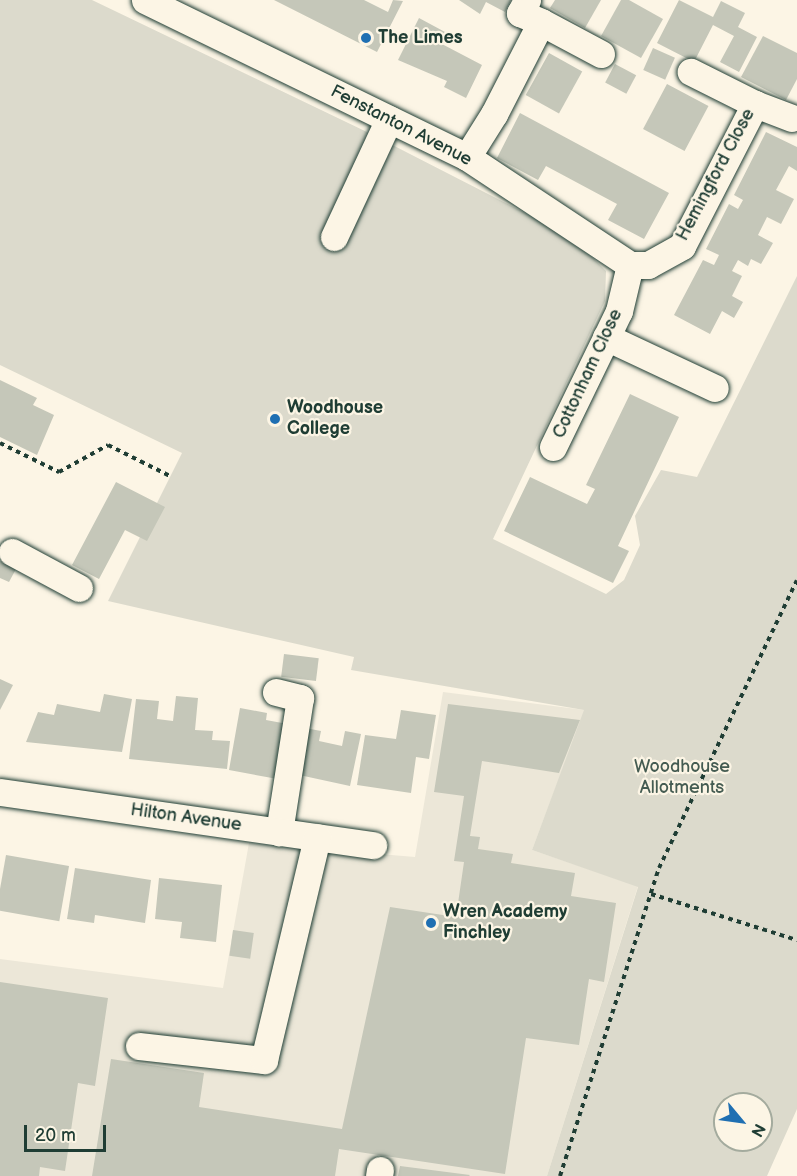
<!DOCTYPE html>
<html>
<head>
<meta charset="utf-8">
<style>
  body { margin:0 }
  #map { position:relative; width:797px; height:1176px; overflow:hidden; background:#fcf5e5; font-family:"Balsamiq Sans",sans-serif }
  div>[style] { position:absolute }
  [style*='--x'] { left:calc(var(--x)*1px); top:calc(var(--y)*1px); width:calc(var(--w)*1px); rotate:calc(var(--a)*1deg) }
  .built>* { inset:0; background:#ece7d8 }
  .green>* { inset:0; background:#dcdacc }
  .building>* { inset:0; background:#c5c7b9; transform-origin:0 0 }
  .path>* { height:4px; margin-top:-2px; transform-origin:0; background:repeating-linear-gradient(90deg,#1f3d34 0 4.5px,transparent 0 9px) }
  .roads { filter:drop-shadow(0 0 2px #1f3d34) drop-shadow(0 0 2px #1f3d34) }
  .minor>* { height:27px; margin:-13.5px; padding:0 13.5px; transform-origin:13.5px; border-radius:13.5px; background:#fcf5e5 }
  .dots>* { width:16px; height:16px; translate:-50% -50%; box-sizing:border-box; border:3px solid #fcf5e5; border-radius:50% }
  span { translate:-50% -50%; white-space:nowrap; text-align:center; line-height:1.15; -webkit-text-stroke:4.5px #fcf5e5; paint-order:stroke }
  .poi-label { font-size:18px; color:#1f3d34; font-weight:700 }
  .left { translate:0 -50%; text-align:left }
  .street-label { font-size:18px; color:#1f3d34 }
  .park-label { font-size:18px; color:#455c52 }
  .north { position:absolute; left:713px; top:1092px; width:60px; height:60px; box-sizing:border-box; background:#fcf5e5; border:2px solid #a4ab9e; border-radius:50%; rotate:119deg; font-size:16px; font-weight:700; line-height:24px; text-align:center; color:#1f3d34 }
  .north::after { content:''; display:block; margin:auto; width:21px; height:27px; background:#1f6fb2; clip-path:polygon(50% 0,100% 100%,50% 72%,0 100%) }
  .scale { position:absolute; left:24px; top:1125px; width:82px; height:27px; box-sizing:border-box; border:3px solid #1f3d34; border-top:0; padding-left:8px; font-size:18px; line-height:21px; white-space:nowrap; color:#1f3d34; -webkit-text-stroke:4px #fcf5e5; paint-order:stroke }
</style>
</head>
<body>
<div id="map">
  <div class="built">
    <i style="clip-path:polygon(443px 692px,585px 710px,532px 850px,638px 886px,547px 1176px,0 1176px,0 959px,223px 988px,249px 843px,415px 857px)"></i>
  </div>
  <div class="green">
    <i style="clip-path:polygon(evenodd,0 0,92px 0,369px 133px,537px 219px,592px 257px,606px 271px,605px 301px,493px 539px,606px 594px,624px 580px,640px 545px,635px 516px,661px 470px,697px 477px,797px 276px,797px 1109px,767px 1176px,547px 1176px,638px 887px,532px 850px,584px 710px,351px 670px,354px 657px,108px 601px,182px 453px,0 365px,0 0,725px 1104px,761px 1104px,761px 1140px,725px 1140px,725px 1104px)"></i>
  </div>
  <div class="building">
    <i style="clip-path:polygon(274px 0,364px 0,388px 12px,393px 0,403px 1px,377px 52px)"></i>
    <i style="clip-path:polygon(459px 0,511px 0,505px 12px,486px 2px,480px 14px)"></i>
    <i style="clip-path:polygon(555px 0,601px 0,585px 28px,550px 8px)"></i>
    <i style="clip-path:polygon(621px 0,629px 0,663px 19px,641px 58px,601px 36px)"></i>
    <i style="clip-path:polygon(679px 0,713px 17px,721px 1px,745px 13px,738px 27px,757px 37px,739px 72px,720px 62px,734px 36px,713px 25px,694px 62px,657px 43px)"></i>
    <i style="clip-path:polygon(419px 18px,445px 32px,440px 43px,482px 65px,466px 98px,444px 87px,447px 81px,398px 60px)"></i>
    <i style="clip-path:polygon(763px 36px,797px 53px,797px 79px,786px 100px,741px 77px)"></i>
    <i style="left:653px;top:48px;width:24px;height:24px;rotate:24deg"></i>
    <i style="left:549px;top:53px;width:38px;height:48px;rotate:29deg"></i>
    <i style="left:615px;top:64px;width:24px;height:21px;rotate:28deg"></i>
    <i style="left:667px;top:84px;width:47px;height:51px;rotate:28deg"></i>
    <i style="clip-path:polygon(520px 113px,669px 193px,644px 239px,608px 220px,617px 204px,546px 166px,538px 180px,497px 158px)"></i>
    <i style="clip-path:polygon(766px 132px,797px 147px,797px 171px,789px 166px,776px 190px,794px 199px,781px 224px,767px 217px,758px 235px,773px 243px,761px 264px,751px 259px,748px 266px,738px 260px,732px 271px,742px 276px,732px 296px,743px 302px,734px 318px,722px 311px,710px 334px,674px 315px,703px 260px,714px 265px,719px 255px,706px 249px,729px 204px,738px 209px,743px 200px,734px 195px)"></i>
    <i style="clip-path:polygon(0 380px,37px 398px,33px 405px,54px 415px,37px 455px,0 437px)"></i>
    <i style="clip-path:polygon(630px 394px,679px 417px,618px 546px,629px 551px,613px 583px,504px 531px,530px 477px,587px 504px,595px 489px,586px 485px)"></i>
    <i style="clip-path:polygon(116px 482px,165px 507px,147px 541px,125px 530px,99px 579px,72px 565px)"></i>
    <i style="clip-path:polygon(0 561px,16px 569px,9px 582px,0 578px)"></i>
    <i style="left:284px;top:654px;width:35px;height:23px;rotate:7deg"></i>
    <i style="clip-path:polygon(0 679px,13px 685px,0 710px)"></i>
    <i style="clip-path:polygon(104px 694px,132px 699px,122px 752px,26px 742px,38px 712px,54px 715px,57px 704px,100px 712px)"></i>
    <i style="clip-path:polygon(176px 696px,198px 698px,195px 730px,213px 731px,212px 740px,230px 741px,227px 769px,129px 759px,136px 699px,159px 701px,157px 719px,173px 721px)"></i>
    <i style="clip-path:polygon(448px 704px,580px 720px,559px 773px,482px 761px,470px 836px,480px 837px,478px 849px,513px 854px,511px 863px,575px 873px,571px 896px,616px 903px,604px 982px,589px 979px,579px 1045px,526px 1038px,505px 1174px,339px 1149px,335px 1176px,92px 1176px,111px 1059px,204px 1073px,199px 1107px,342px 1129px,390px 907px,456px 917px,464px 862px,454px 861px,464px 796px,434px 792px)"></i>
    <i style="clip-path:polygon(240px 708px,267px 713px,266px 720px,293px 725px,283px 780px,229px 770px)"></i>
    <i style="clip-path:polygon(401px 710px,436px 715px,429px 759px,416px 757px,411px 793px,357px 785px,365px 735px,396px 739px)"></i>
    <i style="clip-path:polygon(300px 727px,321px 731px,319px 741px,342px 746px,345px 731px,361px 734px,350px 786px,290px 773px)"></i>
    <i style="left:6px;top:855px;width:64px;height:56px;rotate:10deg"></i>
    <i style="clip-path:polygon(75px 868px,151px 880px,145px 923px,95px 915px,94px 923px,67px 919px)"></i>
    <i style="clip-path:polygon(159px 878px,222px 885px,216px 942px,180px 938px,182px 922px,155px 919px)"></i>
    <i style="left:233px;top:930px;width:21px;height:26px;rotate:8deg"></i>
    <i style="clip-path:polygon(0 982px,108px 998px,95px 1086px,78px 1083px,65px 1171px,40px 1167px,39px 1176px,0 1176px)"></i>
    <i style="clip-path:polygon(400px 1166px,470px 1175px,469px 1176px,398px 1176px)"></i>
  </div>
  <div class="path">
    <i style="--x:0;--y:443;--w:66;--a:26.2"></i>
    <i style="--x:59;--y:472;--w:56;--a:-28.9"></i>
    <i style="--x:108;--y:445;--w:69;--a:26.6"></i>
    <i style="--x:651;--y:894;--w:153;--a:17.5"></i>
    <i style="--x:560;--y:1176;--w:324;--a:-72.2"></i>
    <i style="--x:659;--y:868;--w:319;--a:-64.4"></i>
  </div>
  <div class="roads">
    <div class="minor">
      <i style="--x:145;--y:0;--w:358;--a:26"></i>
      <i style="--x:467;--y:157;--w:196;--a:33.5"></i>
      <i style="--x:630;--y:265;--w:18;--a:0"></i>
      <i style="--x:648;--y:265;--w:39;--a:-29"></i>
      <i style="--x:682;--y:246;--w:160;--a:-62.8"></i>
      <i style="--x:755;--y:104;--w:72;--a:-153.4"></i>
      <i style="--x:527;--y:0;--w:15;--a:118"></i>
      <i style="--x:520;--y:13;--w:23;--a:23"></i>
      <i style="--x:755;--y:104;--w:39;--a:21"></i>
      <i style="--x:467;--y:157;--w:51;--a:-57.9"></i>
      <i style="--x:494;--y:114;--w:103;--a:-62.9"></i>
      <i style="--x:541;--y:22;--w:68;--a:28.1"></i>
      <i style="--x:334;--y:237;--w:130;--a:-65"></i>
      <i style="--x:606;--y:337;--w:120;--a:25.1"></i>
      <i style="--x:553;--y:447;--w:151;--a:-64.1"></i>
      <i style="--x:619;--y:311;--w:47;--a:-76.6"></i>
      <i style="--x:12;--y:552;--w:76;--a:28.2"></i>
      <i style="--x:276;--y:692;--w:25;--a:14"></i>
      <i style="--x:300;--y:698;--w:136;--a:98.9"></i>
      <i style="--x:0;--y:792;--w:377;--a:8.1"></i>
      <i style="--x:139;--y:1046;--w:126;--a:6.4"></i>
      <i style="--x:264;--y:1060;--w:229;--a:-76.6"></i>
      <i style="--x:379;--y:1176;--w:6;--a:-81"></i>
    </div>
  </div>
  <div class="dots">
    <i style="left:366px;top:38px;background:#1f6fb2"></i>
    <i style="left:275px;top:419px;background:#1f6fb2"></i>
    <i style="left:431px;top:923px;background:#1f6fb2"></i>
  </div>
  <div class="poi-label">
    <span class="left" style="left:378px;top:38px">The Limes</span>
    <span class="left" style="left:287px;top:419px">Woodhouse<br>College</span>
    <span class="left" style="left:443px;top:923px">Wren Academy<br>Finchley</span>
  </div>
  <div class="street-label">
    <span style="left:401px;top:126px;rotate:27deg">Fenstanton Avenue</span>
    <span style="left:716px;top:175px;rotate:-62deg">Hemingford Close</span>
    <span style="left:588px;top:374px;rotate:-65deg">Cottonham Close</span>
    <span style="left:186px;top:818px;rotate:8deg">Hilton Avenue</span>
  </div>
  <div class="park-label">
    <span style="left:682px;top:778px">Woodhouse<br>Allotments</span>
  </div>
  <div class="north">N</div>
  <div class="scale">20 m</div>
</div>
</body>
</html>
